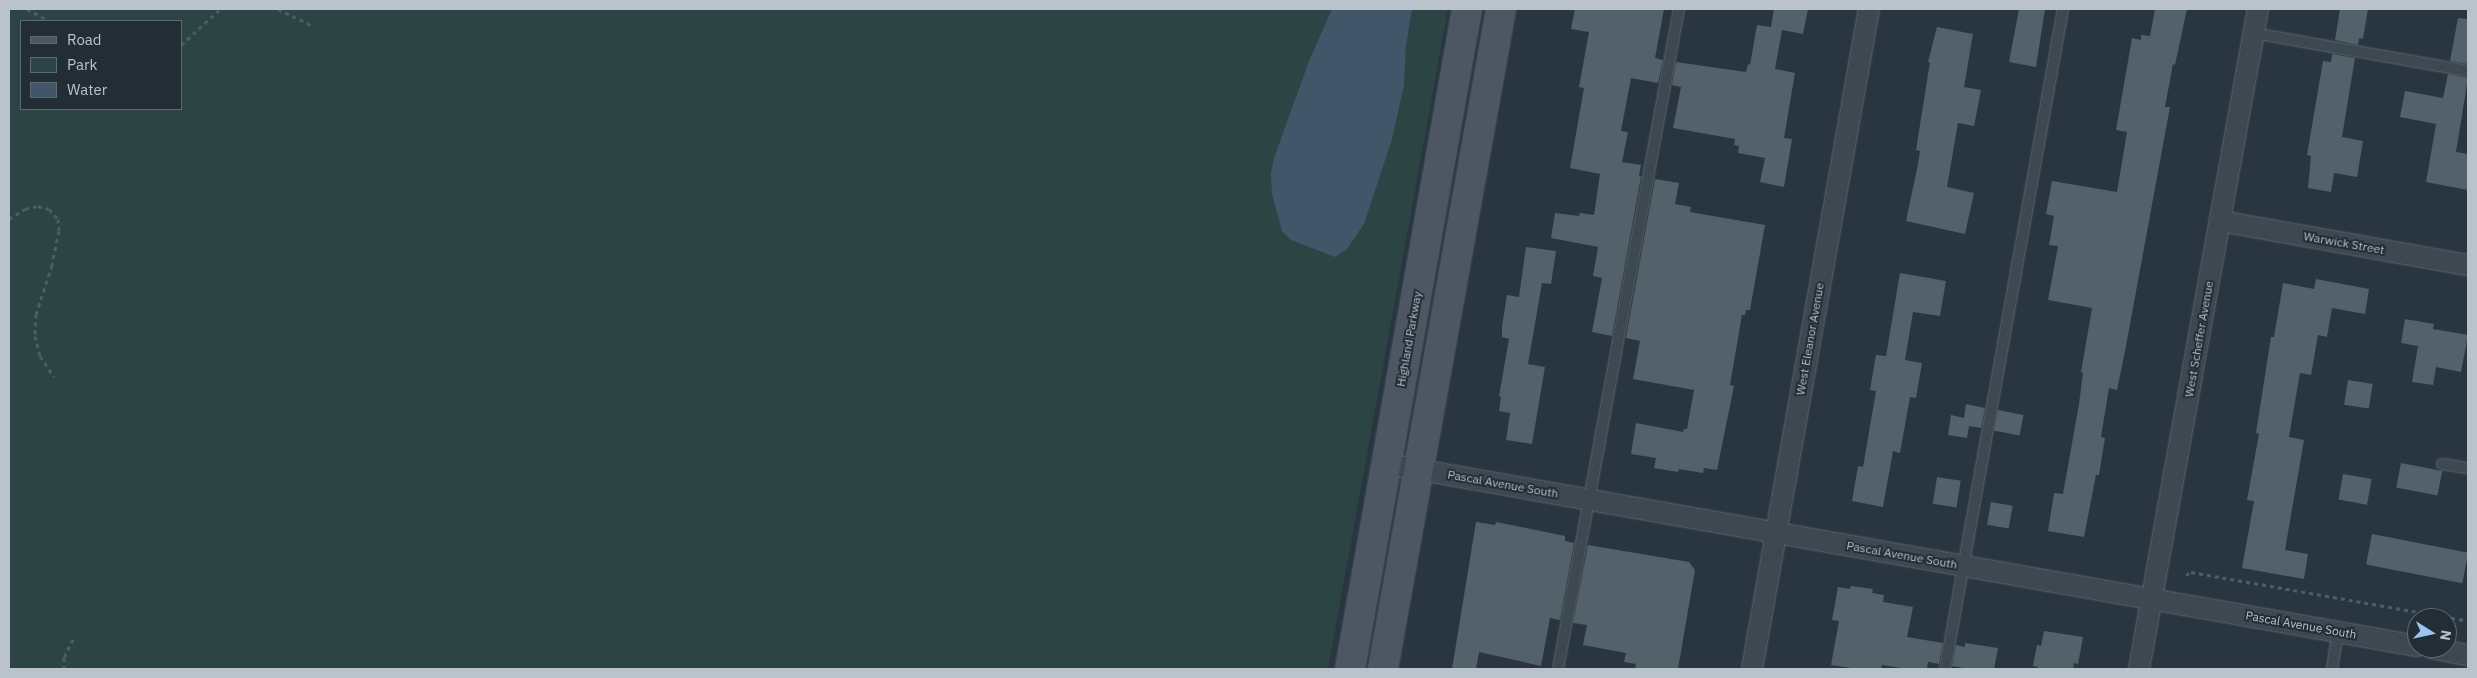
<!DOCTYPE html>
<html>
<head>
<meta charset="utf-8">
<style>
  body { margin:0 }
  #map { position:relative; width:2477px; height:678px; overflow:hidden; background:#293641; font-family:"IBM Plex Sans",sans-serif }
  div>[style] { position:absolute }
  [style*='--x'] { left:calc(var(--x)*1px); top:calc(var(--y)*1px); width:calc(var(--w)*1px); rotate:calc(var(--a)*1deg) }
  .green>* { inset:0; background:#2c4443 }
  .water>* { inset:0; background:#415668 }
  .building>* { inset:0; background:#53616b; transform-origin:0 0 }
  .path>* { height:3px; margin-top:-1.5px; transform-origin:0; background:repeating-linear-gradient(90deg,#4c5f60 0 4px,transparent 0 8px) }
  .roads { filter:drop-shadow(0 0 1px #5b666e) drop-shadow(0 0 1px #5b666e) }
  .lane>* { height:10px; margin:-5px; padding:0 5px; transform-origin:5px; border-radius:5px; background:#3d4851 }
  .street>* { height:20px; margin:-10px; padding:0 10px; transform-origin:10px; border-radius:10px; background:#3d4851 }
  .secondary>* { height:28px; margin:-14px; padding:0 14px; transform-origin:14px; border-radius:14px; background:#4c5763 }
  span { translate:-50% -50%; white-space:nowrap; text-align:center; line-height:1.15; -webkit-text-stroke:4px #222d36; paint-order:stroke }
  .street-label { font-size:12px; color:#bac3cb }
  .frame { position:absolute; inset:0; border:10px solid #bac3cb; pointer-events:none }
  .legend { position:absolute; left:20px; top:20px; width:162px; height:90px; box-sizing:border-box; background:#222d36; border:1px solid #5f6972; margin:0; padding:6px 9px; list-style:none; font-size:15px; color:#bac3cb }
  .legend li { display:flex; align-items:center; gap:10px; height:25px }
  .legend b { width:25px; border:1px solid #5f6972 }
  .north { position:absolute; left:2407px; top:608px; width:50px; height:50px; box-sizing:border-box; background:#222d36; border:1px solid #5f6972; border-radius:50%; rotate:100deg; font-size:14px; font-weight:700; line-height:20px; text-align:center; color:#bac3cb }
  .north::after { content:''; display:block; margin:auto; width:18px; height:22px; background:#9bc5ef; clip-path:polygon(50% 0,100% 100%,50% 72%,0 100%) }
</style>
</head>
<body>
<div id="map">
  <div class="green">
    <i style="clip-path:polygon(evenodd,9px 9px,1448px 9px,1328px 669px,9px 669px,9px 9px,21px 21px,181px 21px,181px 109px,21px 109px,21px 21px)"></i>
  </div>
  <div class="water">
    <i style="clip-path:polygon(1332px 9px,1412px 9px,1406px 45px,1404px 85px,1392px 139px,1364px 224px,1347px 249px,1335px 257px,1291px 240px,1282px 231px,1272px 194px,1271px 173px,1274px 158px,1309px 61px)"></i>
  </div>
  <div class="building">
    <i style="clip-path:polygon(1575px 9px,1664px 9px,1655px 58px,1663px 60px,1658px 83px,1631px 78px,1621px 131px,1628px 132px,1622px 162px,1641px 165px,1639px 176px,1641px 176px,1612px 336px,1592px 332px,1602px 278px,1593px 276px,1598px 247px,1551px 238px,1555px 213px,1579px 216px,1580px 213px,1594px 215px,1600px 174px,1570px 168px,1584px 88px,1579px 87px,1589px 32px,1571px 29px)"></i>
    <i style="clip-path:polygon(1774px 9px,1808px 9px,1803px 34px,1782px 30px,1775px 69px,1795px 73px,1784px 138px,1792px 139px,1784px 187px,1760px 182px,1765px 158px,1738px 153px,1739px 146px,1734px 145px,1735px 139px,1673px 128px,1681px 87px,1672px 85px,1676px 62px,1746px 72px,1748px 64px,1750px 65px,1757px 25px,1771px 27px)"></i>
    <i style="clip-path:polygon(2019px 9px,2045px 9px,2036px 67px,2009px 62px)"></i>
    <i style="clip-path:polygon(2155px 9px,2187px 9px,2175px 65px,2173px 64px,2165px 107px,2170px 107px,2126px 346px,2117px 390px,2109px 388px,2101px 437px,2105px 438px,2099px 475px,2096px 475px,2084px 537px,2048px 531px,2054px 493px,2063px 494px,2079px 404px,2083px 373px,2081px 372px,2092px 308px,2048px 300px,2058px 246px,2049px 245px,2054px 216px,2046px 214px,2052px 181px,2117px 192px,2127px 132px,2116px 130px,2132px 38px,2141px 40px,2141px 35px,2150px 36px)"></i>
    <i style="clip-path:polygon(2340px 9px,2368px 9px,2363px 39px,2359px 38px,2358px 45px,2335px 40px)"></i>
    <i style="clip-path:polygon(2458px 18px,2468px 19px,2468px 64px,2450px 61px)"></i>
    <i style="clip-path:polygon(1937px 27px,1973px 34px,1964px 87px,1981px 90px,1974px 126px,1958px 123px,1947px 187px,1974px 193px,1965px 234px,1906px 221px,1918px 164px,1920px 151px,1916px 150px,1930px 62px,1928px 62px)"></i>
    <i style="clip-path:polygon(2332px 54px,2355px 58px,2342px 137px,2363px 141px,2357px 177px,2334px 173px,2331px 192px,2308px 188px,2311px 156px,2307px 155px,2323px 61px,2331px 62px)"></i>
    <i style="clip-path:polygon(2448px 74px,2468px 78px,2456px 152px,2468px 154px,2468px 190px,2426px 182px,2436px 124px,2400px 117px,2405px 91px,2443px 98px)"></i>
    <i style="clip-path:polygon(1655px 179px,1679px 183px,1675px 204px,1691px 207px,1690px 212px,1765px 225px,1750px 310px,1746px 310px,1745px 315px,1742px 315px,1730px 385px,1734px 386px,1717px 470px,1704px 468px,1703px 473px,1679px 469px,1678px 472px,1654px 468px,1656px 458px,1631px 454px,1636px 423px,1683px 432px,1684px 429px,1687px 429px,1694px 390px,1633px 379px,1640px 341px,1626px 338px)"></i>
    <i style="clip-path:polygon(1526px 247px,1556px 251px,1551px 284px,1542px 283px,1528px 364px,1545px 367px,1532px 444px,1506px 440px,1510px 413px,1499px 411px,1501px 397px,1499px 396px,1509px 339px,1502px 337px,1502px 326px,1507px 295px,1519px 297px)"></i>
    <i style="clip-path:polygon(1900px 273px,1946px 281px,1940px 316px,1913px 312px,1905px 360px,1922px 363px,1916px 398px,1910px 397px,1900px 453px,1893px 451px,1883px 507px,1852px 501px,1858px 466px,1863px 467px,1876px 391px,1870px 390px,1876px 355px,1886px 356px)"></i>
    <i style="clip-path:polygon(2316px 279px,2369px 289px,2365px 314px,2332px 308px,2327px 337px,2318px 335px,2311px 375px,2300px 373px,2289px 437px,2304px 440px,2285px 550px,2308px 554px,2304px 579px,2242px 568px,2254px 501px,2247px 500px,2259px 434px,2256px 433px,2271px 337px,2274px 337px,2283px 283px,2314px 289px)"></i>
    <i style="clip-path:polygon(2405px 319px,2434px 324px,2433px 329px,2468px 335px,2461px 372px,2436px 367px,2433px 385px,2412px 382px,2418px 346px,2401px 343px)"></i>
    <i style="left:2348px;top:380px;width:25px;height:25px;rotate:9deg"></i>
    <i style="clip-path:polygon(1966px 404px,1985px 408px,1981px 428px,1969px 426px,1967px 438px,1948px 435px,1951px 415px,1964px 418px)"></i>
    <i style="left:1998px;top:410px;width:26px;height:21px;rotate:11deg"></i>
    <i style="left:2401px;top:463px;width:42px;height:25px;rotate:11deg"></i>
    <i style="left:2343px;top:474px;width:29px;height:26px;rotate:10deg"></i>
    <i style="left:1937px;top:477px;width:24px;height:27px;rotate:9deg"></i>
    <i style="left:1991px;top:502px;width:22px;height:23px;rotate:10deg"></i>
    <i style="clip-path:polygon(1476px 522px,1495px 525px,1496px 522px,1521px 527px,1565px 536px,1565px 541px,1574px 543px,1560px 620px,1550px 618px,1541px 666px,1479px 652px,1476px 669px,1452px 669px)"></i>
    <i style="left:2372px;top:534px;width:98px;height:31px;rotate:11deg"></i>
    <i style="clip-path:polygon(1588px 545px,1689px 562px,1695px 570px,1678px 669px,1635px 669px,1636px 664px,1624px 662px,1626px 653px,1583px 645px,1587px 625px,1573px 623px)"></i>
    <i style="clip-path:polygon(1851px 586px,1873px 589px,1872px 593px,1884px 595px,1883px 602px,1913px 607px,1907px 637px,1943px 643px,1939px 664px,1928px 662px,1927px 669px,1908px 669px,1882px 665px,1881px 669px,1858px 669px,1831px 665px,1839px 621px,1832px 620px,1838px 587px,1850px 589px)"></i>
    <i style="clip-path:polygon(2044px 631px,2083px 637px,2078px 664px,2074px 663px,2073px 669px,2037px 669px,2038px 667px,2033px 666px,2037px 645px,2041px 646px)"></i>
    <i style="clip-path:polygon(1965px 643px,1998px 648px,1994px 669px,1970px 669px,1952px 666px,1956px 645px,1965px 647px)"></i>
  </div>
  <div class="path">
    <i style="--x:27;--y:9;--w:26;--a:28"></i>
    <i style="--x:278;--y:9;--w:37;--a:26"></i>
    <i style="--x:181;--y:45;--w:53;--a:-42.7"></i>
    <i style="--x:9;--y:219;--w:19;--a:-32"></i>
    <i style="--x:25;--y:209;--w:13;--a:-13"></i>
    <i style="--x:38;--y:206;--w:11;--a:15"></i>
    <i style="--x:49;--y:209;--w:13;--a:48"></i>
    <i style="--x:58;--y:219;--w:12;--a:85"></i>
    <i style="--x:59;--y:231;--w:35;--a:102"></i>
    <i style="--x:52;--y:265;--w:52;--a:108.1"></i>
    <i style="--x:36;--y:314;--w:22;--a:93"></i>
    <i style="--x:35;--y:336;--w:21;--a:76"></i>
    <i style="--x:40;--y:356;--w:25;--a:56"></i>
    <i style="--x:2186;--y:575;--w:6;--a:-31"></i>
    <i style="--x:2191;--y:572;--w:281;--a:10"></i>
    <i style="--x:64;--y:669;--w:12;--a:-90"></i>
    <i style="--x:64;--y:657;--w:20;--a:-63"></i>
  </div>
  <div class="roads">
    <div class="lane">
      <i style="--x:2253;--y:33;--w:218;--a:10"></i>
      <i style="--x:2442;--y:464;--w:26;--a:9"></i>
      <i style="--x:1558;--y:669;--w:671;--a:-79.61"></i>
      <i style="--x:1945;--y:669;--w:670;--a:-79.86"></i>
      <i style="--x:2332;--y:669;--w:37;--a:-81"></i>
    </div>
    <div class="street">
      <i style="--x:2220;--y:221;--w:252;--a:10.1"></i>
      <i style="--x:1387;--y:464;--w:1046;--a:10.02"></i>
      <i style="--x:2431;--y:648;--w:38;--a:11"></i>
      <i style="--x:1752;--y:669;--w:670;--a:-79.95"></i>
      <i style="--x:2139;--y:669;--w:671;--a:-79.78"></i>
    </div>
    <div class="secondary">
      <i style="--x:1350;--y:669;--w:670;--a:-79.95"></i>
      <i style="--x:1383;--y:669;--w:670;--a:-79.86"></i>
    </div>
  </div>
  <div class="street-label">
    <span style="left:2344px;top:243px;rotate:10deg">Warwick Street</span>
    <span style="left:1409px;top:339px;rotate:-80deg">Highland Parkway</span>
    <span style="left:1810px;top:339px;rotate:-80deg">West Eleanor Avenue</span>
    <span style="left:2199px;top:339px;rotate:-80deg">West Scheffer Avenue</span>
    <span style="left:1503px;top:484px;rotate:10deg">Pascal Avenue South</span>
    <span style="left:1902px;top:555px;rotate:10deg">Pascal Avenue South</span>
    <span style="left:2301px;top:625px;rotate:10deg">Pascal Avenue South</span>
  </div>
  <div class="frame"></div>
  <ul class="legend">
  <li><b style="height:6px;background:#4c5763"></b>Road</li>
  <li><b style="height:14px;background:#2c4443"></b>Park</li>
  <li><b style="height:14px;background:#415668"></b>Water</li>
  </ul>
  <div class="north">N</div>
</div>
</body>
</html>
